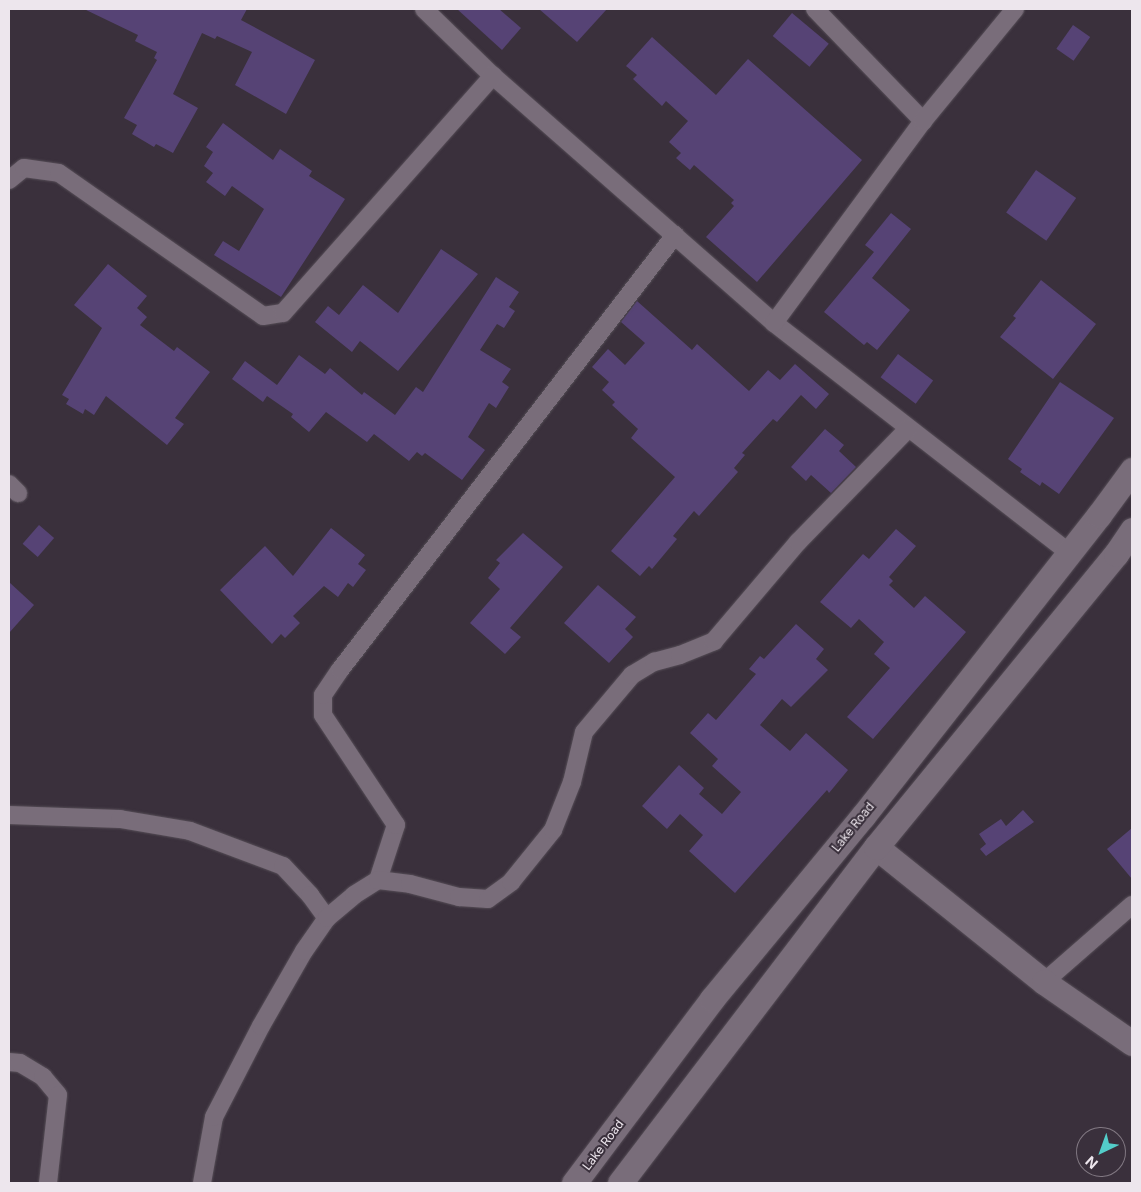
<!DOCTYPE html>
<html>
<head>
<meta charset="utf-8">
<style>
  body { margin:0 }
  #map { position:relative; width:1141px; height:1192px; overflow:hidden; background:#3a303c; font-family:Inter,sans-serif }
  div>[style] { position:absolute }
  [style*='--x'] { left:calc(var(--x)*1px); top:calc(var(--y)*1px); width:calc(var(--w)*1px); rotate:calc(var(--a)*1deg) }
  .building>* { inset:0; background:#564375; transform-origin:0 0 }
  .roads { filter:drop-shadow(0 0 1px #564e57) drop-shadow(0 0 1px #564e57) }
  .street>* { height:18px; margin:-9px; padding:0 9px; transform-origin:9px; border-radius:9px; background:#796d7a }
  .secondary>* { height:25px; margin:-12.5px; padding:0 12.5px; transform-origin:12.5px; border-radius:12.5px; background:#796d7a }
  span { translate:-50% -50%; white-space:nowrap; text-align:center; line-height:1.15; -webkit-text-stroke:4px #3a303c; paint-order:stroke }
  .street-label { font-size:12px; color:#ede6ed }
  .frame { position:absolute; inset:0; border:10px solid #ede6ed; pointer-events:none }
  .north { position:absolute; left:1076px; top:1127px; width:50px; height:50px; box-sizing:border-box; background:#3a303c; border:1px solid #827983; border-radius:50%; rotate:222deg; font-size:14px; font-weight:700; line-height:20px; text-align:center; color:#ede6ed }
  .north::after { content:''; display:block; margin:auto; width:18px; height:22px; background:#53cdc9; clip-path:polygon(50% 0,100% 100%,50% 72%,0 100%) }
</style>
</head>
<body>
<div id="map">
  <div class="building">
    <i style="clip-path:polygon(84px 9px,247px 9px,241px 20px,315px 60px,286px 114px,235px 85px,252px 52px,217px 36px,215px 39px,202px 33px,173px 94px,198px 108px,173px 153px,156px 144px,154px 147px,132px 134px,137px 125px,124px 118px,157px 60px,154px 58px,157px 52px,135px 41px,138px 35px)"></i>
    <i style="clip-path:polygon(457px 9px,499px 9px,521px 28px,502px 50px)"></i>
    <i style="clip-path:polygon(539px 9px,607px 9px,577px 42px)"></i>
    <i style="left:792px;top:13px;width:48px;height:30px;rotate:40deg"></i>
    <i style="left:1073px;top:25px;width:21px;height:29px;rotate:35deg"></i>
    <i style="clip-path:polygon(652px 37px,716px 95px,748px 59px,862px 160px,757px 282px,706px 237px,734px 206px,731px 203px,734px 200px,694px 165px,690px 170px,676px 158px,681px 153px,669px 142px,688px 121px,666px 101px,662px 106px,633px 79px,637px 75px,626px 66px)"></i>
    <i style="clip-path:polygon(223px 123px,273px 160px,280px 149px,312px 171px,309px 176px,345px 199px,281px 297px,214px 255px,223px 241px,239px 251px,264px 209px,232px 186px,225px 196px,206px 182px,213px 173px,204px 166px,213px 152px,206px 147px)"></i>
    <i style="left:1036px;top:170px;width:49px;height:52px;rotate:35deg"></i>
    <i style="clip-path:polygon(891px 213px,911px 229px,872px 278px,910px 310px,877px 350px,867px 342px,864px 345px,824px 312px,874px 252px,865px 245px)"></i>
    <i style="clip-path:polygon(441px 249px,478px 274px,398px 371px,360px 341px,352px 352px,315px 322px,328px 306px,339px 315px,363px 285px,398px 313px)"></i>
    <i style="clip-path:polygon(108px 264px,147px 296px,137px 308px,147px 317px,140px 325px,174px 351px,177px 347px,210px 372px,175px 418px,184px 424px,167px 445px,106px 396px,94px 415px,85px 409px,83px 414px,66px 404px,69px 399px,62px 395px,102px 328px,74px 305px)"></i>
    <i style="clip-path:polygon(496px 277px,519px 292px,509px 307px,515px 311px,504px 328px,497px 324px,480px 350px,511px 369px,502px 382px,509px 387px,496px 408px,489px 403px,468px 437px,485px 450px,462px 480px,425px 453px,422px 456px,417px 452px,409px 461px,374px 434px,367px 442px,326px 412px,309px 432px,291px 417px,293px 414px,267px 396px,263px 402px,232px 379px,245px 361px,277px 385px,299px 355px,325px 374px,330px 368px,362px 395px,364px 392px,395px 415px,416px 387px,423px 392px)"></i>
    <i style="clip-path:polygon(1041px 280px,1096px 324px,1053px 379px,1000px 337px,1016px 318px,1013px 316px)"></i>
    <i style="clip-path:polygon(637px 301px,692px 350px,697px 344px,749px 391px,768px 370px,780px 380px,795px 364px,829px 394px,816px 409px,801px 395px,777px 422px,773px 419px,742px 453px,745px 455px,734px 468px,738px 472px,699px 516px,694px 511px,673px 536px,677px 539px,652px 569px,649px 566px,640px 576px,611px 551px,675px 477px,631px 438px,638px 429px,612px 405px,615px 402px,602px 390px,609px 382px,592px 367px,608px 349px,625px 365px,645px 343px,621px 322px)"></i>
    <i style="left:898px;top:354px;width:44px;height:29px;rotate:37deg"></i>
    <i style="clip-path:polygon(1060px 382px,1114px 418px,1059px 494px,1042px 482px,1040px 486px,1020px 472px,1022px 469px,1008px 459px)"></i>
    <i style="clip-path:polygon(825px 429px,844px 445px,839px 451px,856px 467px,831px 493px,811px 475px,806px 481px,791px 467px)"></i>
    <i style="left:39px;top:525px;width:20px;height:25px;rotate:41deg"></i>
    <i style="clip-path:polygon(331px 528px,365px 555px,358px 564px,366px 570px,353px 587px,348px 583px,338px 597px,324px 586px,293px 616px,300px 623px,285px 638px,281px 634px,272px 644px,220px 590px,265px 546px,293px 576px)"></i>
    <i style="clip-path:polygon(896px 529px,916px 546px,889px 577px,893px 581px,889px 585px,914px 608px,925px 596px,966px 632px,873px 739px,847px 717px,890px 668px,874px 654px,884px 642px,859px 619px,851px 628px,820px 602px,863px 554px,869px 559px)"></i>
    <i style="clip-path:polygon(523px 533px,563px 567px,510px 628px,521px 637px,505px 654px,470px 623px,500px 589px,488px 578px,500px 563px,496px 560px)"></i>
    <i style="clip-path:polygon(9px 582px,34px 605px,9px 633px)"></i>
    <i style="clip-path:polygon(598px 585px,636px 617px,625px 629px,633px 637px,609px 663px,564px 623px)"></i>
    <i style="clip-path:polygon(796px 624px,824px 649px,816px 659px,828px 670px,791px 707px,782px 699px,760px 725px,790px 751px,806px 733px,848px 770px,829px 793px,827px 790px,735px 893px,689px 851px,703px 835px,680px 814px,667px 829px,642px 806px,679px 765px,704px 788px,699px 794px,722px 814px,741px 792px,712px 766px,718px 759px,690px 733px,708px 713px,716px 720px,756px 674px,749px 669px,760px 656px,764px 659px)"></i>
    <i style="clip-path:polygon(1023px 810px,1034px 822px,986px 856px,980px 849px,986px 844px,979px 834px,1001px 819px,1006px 826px)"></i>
    <i style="clip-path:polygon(1132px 828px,1132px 879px,1107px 849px)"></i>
  </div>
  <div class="roads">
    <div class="street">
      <i style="--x:424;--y:9;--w:96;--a:44.2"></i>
      <i style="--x:493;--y:76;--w:374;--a:41.3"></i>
      <i style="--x:774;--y:323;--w:373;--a:37.9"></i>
      <i style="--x:815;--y:9;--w:156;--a:46"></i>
      <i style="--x:9;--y:180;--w:19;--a:-39"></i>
      <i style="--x:24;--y:168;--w:35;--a:8"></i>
      <i style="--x:59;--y:173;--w:249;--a:35"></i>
      <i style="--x:263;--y:316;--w:20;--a:-9"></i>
      <i style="--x:283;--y:313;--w:317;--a:-48.5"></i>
      <i style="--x:774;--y:323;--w:251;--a:-53.6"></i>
      <i style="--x:923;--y:121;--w:145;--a:-50.6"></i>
      <i style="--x:9;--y:484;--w:13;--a:45"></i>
      <i style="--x:9;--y:815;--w:111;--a:2.1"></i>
      <i style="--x:120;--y:819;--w:71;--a:9.7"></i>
      <i style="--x:190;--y:831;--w:99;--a:20.6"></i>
      <i style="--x:283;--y:866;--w:40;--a:47"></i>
      <i style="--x:310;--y:895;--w:29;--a:54"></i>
      <i style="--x:378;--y:880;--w:58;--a:-71.9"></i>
      <i style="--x:396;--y:825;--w:132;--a:-123.6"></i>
      <i style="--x:323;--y:715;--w:20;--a:-90"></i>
      <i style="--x:323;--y:695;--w:30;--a:-56"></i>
      <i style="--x:340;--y:670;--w:549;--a:-52.4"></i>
      <i style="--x:1044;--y:982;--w:117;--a:-41.2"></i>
      <i style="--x:9;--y:1062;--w:11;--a:5"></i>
      <i style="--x:20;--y:1063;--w:27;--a:31"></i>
      <i style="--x:43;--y:1077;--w:23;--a:50"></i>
      <i style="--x:58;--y:1095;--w:89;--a:96.5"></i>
      <i style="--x:202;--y:1183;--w:67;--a:-79.7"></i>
      <i style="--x:214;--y:1117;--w:102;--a:-62.7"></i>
      <i style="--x:261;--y:1026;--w:86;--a:-60.2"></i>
      <i style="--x:304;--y:951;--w:40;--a:-55.1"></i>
      <i style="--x:327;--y:918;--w:35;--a:-40"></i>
      <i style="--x:354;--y:895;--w:28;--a:-32"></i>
      <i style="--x:378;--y:880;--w:32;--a:7"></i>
      <i style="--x:410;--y:884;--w:51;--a:14.9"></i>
      <i style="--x:459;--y:897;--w:29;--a:4"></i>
      <i style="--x:488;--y:899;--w:29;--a:-36"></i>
      <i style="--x:511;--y:882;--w:67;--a:-51.1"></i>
      <i style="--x:553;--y:830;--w:52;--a:-68.4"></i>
      <i style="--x:572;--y:782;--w:51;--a:-76.5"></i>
      <i style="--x:584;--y:732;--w:75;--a:-49.9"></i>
      <i style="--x:632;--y:675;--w:26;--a:-31"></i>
      <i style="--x:654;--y:662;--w:27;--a:-15"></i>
      <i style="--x:680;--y:655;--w:37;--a:-22"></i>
      <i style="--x:714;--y:641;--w:130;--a:-49.7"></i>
      <i style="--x:798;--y:542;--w:158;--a:-45.8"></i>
    </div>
    <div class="secondary">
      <i style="--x:876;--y:847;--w:216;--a:38.8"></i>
      <i style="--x:1044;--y:982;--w:107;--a:34.7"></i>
      <i style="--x:574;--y:1183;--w:230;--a:-53.1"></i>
      <i style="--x:712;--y:999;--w:237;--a:-50.5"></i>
      <i style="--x:863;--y:816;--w:382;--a:-51.9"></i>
      <i style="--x:1099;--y:515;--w:56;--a:-53.7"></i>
      <i style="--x:620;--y:1183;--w:422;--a:-52.7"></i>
      <i style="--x:876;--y:847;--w:379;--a:-50.7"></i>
      <i style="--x:1116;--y:554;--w:29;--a:-56"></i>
    </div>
  </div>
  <div class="street-label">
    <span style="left:853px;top:827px;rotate:-51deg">Lake Road</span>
    <span style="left:603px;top:1145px;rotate:-53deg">Lake Road</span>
  </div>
  <div class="frame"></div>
  <div class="north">N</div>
</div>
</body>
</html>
